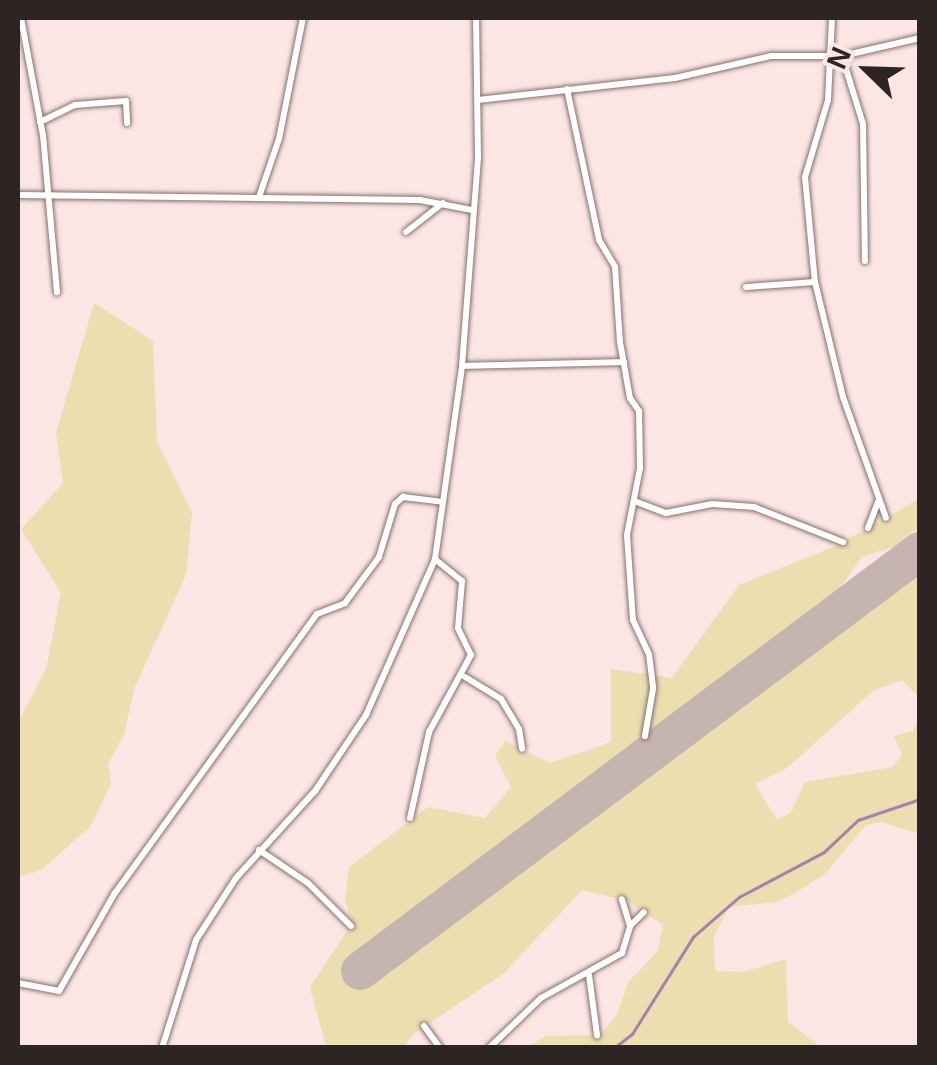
<!DOCTYPE html>
<html>
<head>
<meta charset="utf-8">
<style>
  body { margin:0 }
  #map { position:relative; width:937px; height:1065px; overflow:hidden; background:#fce6e3; font-family:Arial,sans-serif }
  div>[style] { position:absolute }
  [style*='--x'] { left:calc(var(--x)*1px); top:calc(var(--y)*1px); width:calc(var(--w)*1px); rotate:calc(var(--a)*1deg) }
  .green>* { inset:0; background:#ebdeaf }
  .stream>* { height:2.5px; margin:-1.25px; padding:0 1.25px; transform-origin:1.25px; border-radius:1.25px; background:#aa7fae }
  .runway>* { height:38px; margin:-19px; padding:0 19px; transform-origin:19px; border-radius:19px; background:#c6b4b1 }
  .roads { filter:drop-shadow(0 0 2px #84716d) drop-shadow(0 0 2px #84716d) }
  .street>* { height:6px; margin:-3px; padding:0 3px; transform-origin:3px; border-radius:3px; background:#fff }
  span { translate:-50% -50%; white-space:nowrap; text-align:center; line-height:1.15; -webkit-text-stroke:8px #fce6e3; paint-order:stroke }
  .frame { position:absolute; inset:0; border:20px solid #2d2524; pointer-events:none }
  .north { position:absolute; left:817px; top:20px; width:100px; height:100px; -webkit-text-stroke:8px #fce6e3; paint-order:stroke; rotate:293deg; font-size:28px; font-weight:700; line-height:40px; text-align:center; color:#2d2524 }
  .north::after { content:''; display:block; margin:auto; width:35px; height:45px; background:#2d2524; clip-path:polygon(50% 0,100% 100%,50% 72%,0 100%) }
</style>
</head>
<body>
<div id="map">
  <div class="green">
    <i style="clip-path:polygon(94px 303px,153px 341px,157px 441px,192px 513px,186px 575px,134px 689px,124px 735px,108px 764px,111px 784px,90px 827px,41px 870px,18px 877px,18px 722px,46px 669px,61px 593px,21px 529px,63px 483px,56px 433px)"></i>
    <i style="clip-path:polygon(919px 499px,919px 527px,893px 547px,862px 557px,833px 598px,352px 960px,362px 981px,404px 953px,919px 560px,919px 697px,902px 680px,874px 690px,787px 768px,755px 784px,777px 820px,791px 812px,805px 782px,893px 767px,902px 755px,894px 736px,913px 731px,919px 719px,919px 834px,882px 822px,866px 825px,825px 874px,797px 892px,776px 902px,729px 907px,714px 936px,715px 971px,742px 972px,786px 959px,788px 1022px,820px 1047px,529px 1047px,545px 1036px,601px 1035px,617px 1014px,629px 981px,658px 951px,663px 925px,628px 901px,582px 890px,503px 974px,413px 1034px,404px 1047px,326px 1047px,310px 987px,353px 922px,345px 902px,349px 867px,428px 807px,485px 818px,511px 787px,495px 756px,505px 741px,550px 763px,611px 742px,611px 669px,672px 678px,739px 585px,838px 545px)"></i>
  </div>
  <div class="stream">
    <i style="--x:614;--y:1048;--w:23;--a:-38"></i>
    <i style="--x:632;--y:1034;--w:115;--a:-57.8"></i>
    <i style="--x:693;--y:937;--w:61;--a:-41"></i>
    <i style="--x:739;--y:897;--w:96;--a:-27.9"></i>
    <i style="--x:824;--y:852;--w:47;--a:-43.3"></i>
    <i style="--x:858;--y:820;--w:65;--a:-18.7"></i>
  </div>
  <div class="runway">
    <i style="--x:360;--y:971;--w:700;--a:-36.87"></i>
  </div>
  <div class="roads">
    <div class="street">
      <i style="--x:21;--y:18;--w:119;--a:79.4"></i>
      <i style="--x:43;--y:135;--w:158;--a:84.9"></i>
      <i style="--x:832;--y:18;--w:82;--a:92.8"></i>
      <i style="--x:828;--y:100;--w:80;--a:106.6"></i>
      <i style="--x:805;--y:177;--w:105;--a:84.6"></i>
      <i style="--x:815;--y:282;--w:118;--a:76.3"></i>
      <i style="--x:843;--y:397;--w:128;--a:70.4"></i>
      <i style="--x:842;--y:56;--w:71;--a:72.8"></i>
      <i style="--x:863;--y:124;--w:137;--a:89.2"></i>
      <i style="--x:567;--y:89;--w:154;--a:78"></i>
      <i style="--x:599;--y:240;--w:31;--a:59"></i>
      <i style="--x:615;--y:267;--w:75;--a:86.2"></i>
      <i style="--x:620;--y:342;--w:57;--a:79.9"></i>
      <i style="--x:630;--y:398;--w:16;--a:55"></i>
      <i style="--x:639;--y:411;--w:57;--a:89"></i>
      <i style="--x:640;--y:468;--w:68;--a:101"></i>
      <i style="--x:627;--y:535;--w:85;--a:86"></i>
      <i style="--x:633;--y:620;--w:38;--a:65"></i>
      <i style="--x:649;--y:654;--w:35;--a:83"></i>
      <i style="--x:653;--y:689;--w:48;--a:99.7"></i>
      <i style="--x:478;--y:100;--w:198;--a:-6.4"></i>
      <i style="--x:675;--y:78;--w:98;--a:-12.9"></i>
      <i style="--x:771;--y:56;--w:71;--a:0"></i>
      <i style="--x:842;--y:56;--w:80;--a:-13"></i>
      <i style="--x:40;--y:122;--w:39;--a:-26"></i>
      <i style="--x:75;--y:105;--w:51;--a:-4.5"></i>
      <i style="--x:126;--y:101;--w:22;--a:87"></i>
      <i style="--x:18;--y:195;--w:402;--a:0.7"></i>
      <i style="--x:420;--y:200;--w:53;--a:10.9"></i>
      <i style="--x:259;--y:197;--w:61;--a:-71"></i>
      <i style="--x:279;--y:139;--w:123;--a:-78.8"></i>
      <i style="--x:406;--y:232;--w:47;--a:-38.1"></i>
      <i style="--x:746;--y:287;--w:69;--a:-4.1"></i>
      <i style="--x:462;--y:366;--w:162;--a:-1.4"></i>
      <i style="--x:637;--y:502;--w:31;--a:21"></i>
      <i style="--x:666;--y:513;--w:47;--a:-11.1"></i>
      <i style="--x:712;--y:504;--w:42;--a:4.1"></i>
      <i style="--x:754;--y:507;--w:96;--a:21.5"></i>
      <i style="--x:868;--y:528;--w:28;--a:-69"></i>
      <i style="--x:465;--y:677;--w:42;--a:31.4"></i>
      <i style="--x:501;--y:699;--w:35;--a:59"></i>
      <i style="--x:519;--y:729;--w:20;--a:81"></i>
      <i style="--x:410;--y:818;--w:88;--a:-77.5"></i>
      <i style="--x:429;--y:732;--w:88;--a:-61.4"></i>
      <i style="--x:471;--y:655;--w:30;--a:-116"></i>
      <i style="--x:458;--y:628;--w:47;--a:-85.1"></i>
      <i style="--x:462;--y:581;--w:35;--a:-141"></i>
      <i style="--x:259;--y:850;--w:59;--a:34"></i>
      <i style="--x:308;--y:883;--w:61;--a:45"></i>
      <i style="--x:631;--y:925;--w:18;--a:-45"></i>
      <i style="--x:589;--y:975;--w:61;--a:82.4"></i>
      <i style="--x:18;--y:983;--w:42;--a:11"></i>
      <i style="--x:59;--y:991;--w:113;--a:-60.3"></i>
      <i style="--x:115;--y:893;--w:344;--a:-54.1"></i>
      <i style="--x:317;--y:614;--w:30;--a:-21"></i>
      <i style="--x:345;--y:603;--w:57;--a:-53.5"></i>
      <i style="--x:379;--y:557;--w:55;--a:-73.2"></i>
      <i style="--x:395;--y:504;--w:11;--a:-41"></i>
      <i style="--x:403;--y:497;--w:38;--a:7"></i>
      <i style="--x:424;--y:1026;--w:27;--a:54"></i>
      <i style="--x:162;--y:1048;--w:113;--a:-72.5"></i>
      <i style="--x:196;--y:940;--w:74;--a:-57.2"></i>
      <i style="--x:236;--y:878;--w:118;--a:-47.8"></i>
      <i style="--x:315;--y:791;--w:92;--a:-56.1"></i>
      <i style="--x:366;--y:715;--w:171;--a:-66.1"></i>
      <i style="--x:435;--y:559;--w:195;--a:-82"></i>
      <i style="--x:462;--y:366;--w:209;--a:-85.6"></i>
      <i style="--x:478;--y:158;--w:140;--a:-90.8"></i>
      <i style="--x:489;--y:1048;--w:72;--a:-43.9"></i>
      <i style="--x:541;--y:998;--w:93;--a:-29.1"></i>
      <i style="--x:622;--y:953;--w:28;--a:-73"></i>
      <i style="--x:630;--y:926;--w:28;--a:-107"></i>
    </div>
  </div>
  <div class="frame"></div>
  <div class="north">N</div>
</div>
</body>
</html>
